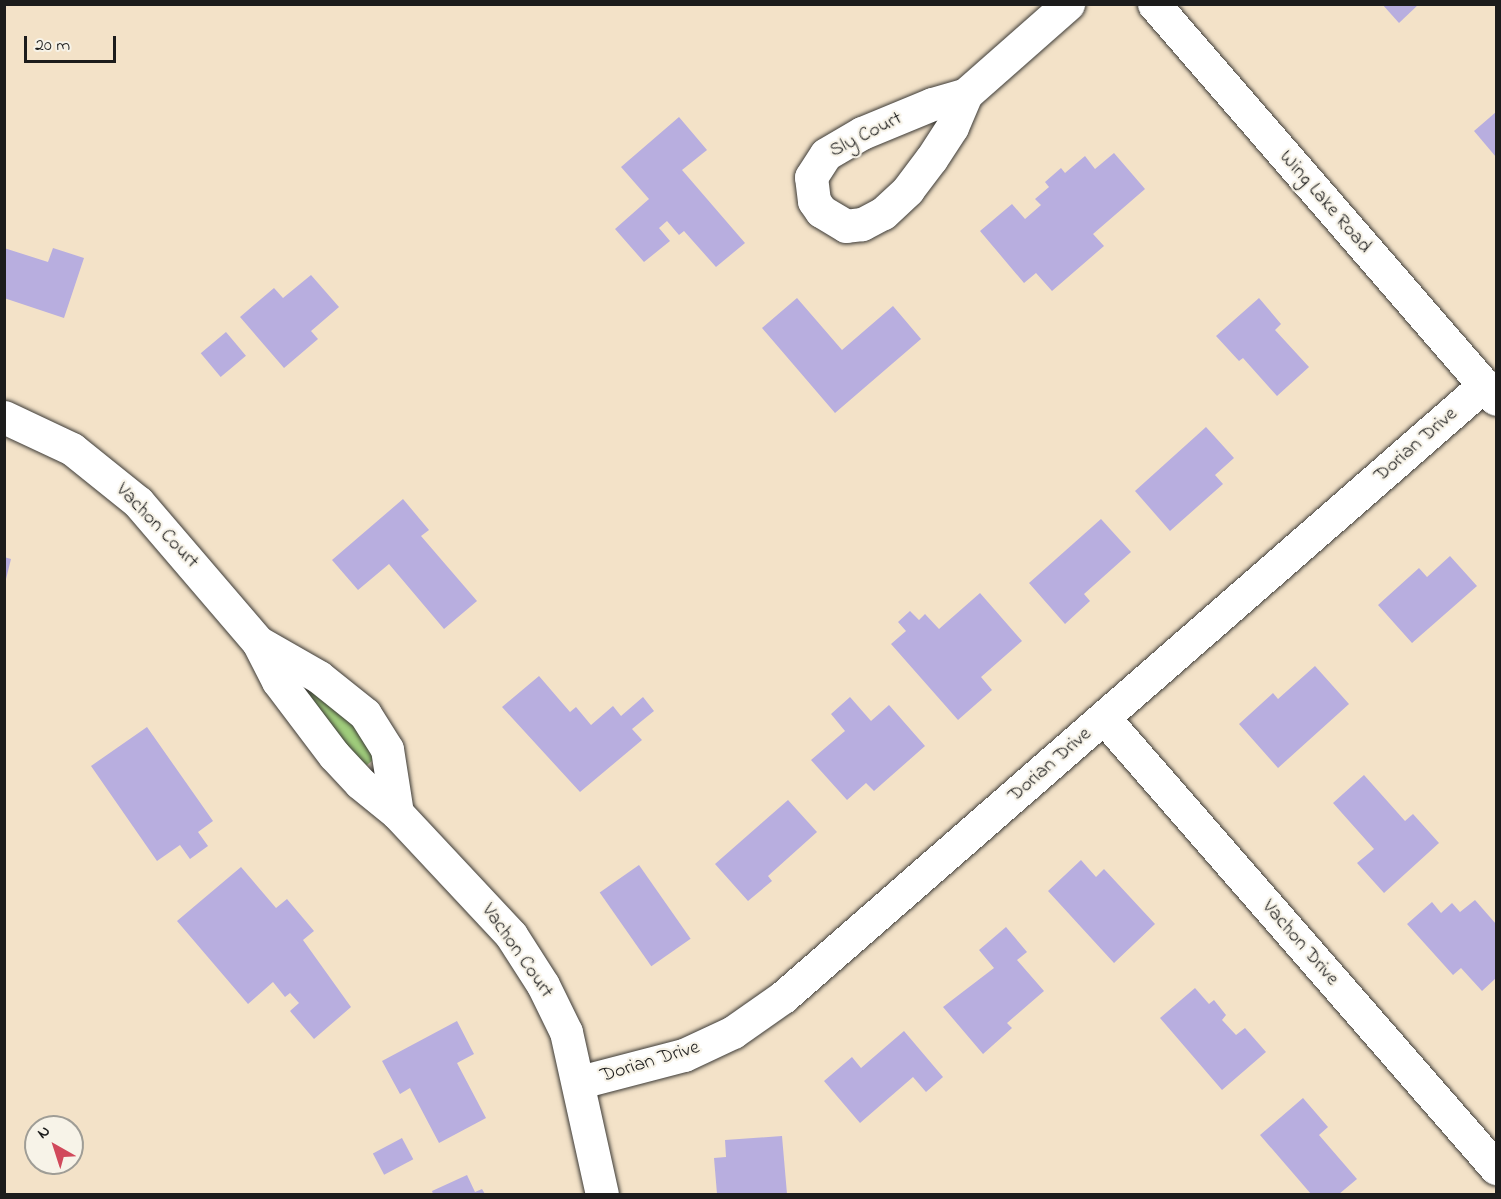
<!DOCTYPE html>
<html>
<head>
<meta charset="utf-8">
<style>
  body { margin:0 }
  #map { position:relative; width:1501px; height:1199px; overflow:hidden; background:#f3e2c8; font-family:"Indie Flower",sans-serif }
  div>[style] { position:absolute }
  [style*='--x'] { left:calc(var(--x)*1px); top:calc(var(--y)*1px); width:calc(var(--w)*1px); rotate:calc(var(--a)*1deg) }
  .green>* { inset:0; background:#a0ce7c }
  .building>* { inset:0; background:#b8aedf; transform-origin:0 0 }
  .roads { filter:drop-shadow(0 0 2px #3c3a36) drop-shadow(0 0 2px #3c3a36) }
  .minor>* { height:33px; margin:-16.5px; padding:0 16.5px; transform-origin:16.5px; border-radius:16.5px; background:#fff }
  span { translate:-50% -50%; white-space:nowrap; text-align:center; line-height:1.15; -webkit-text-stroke:4.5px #f7f3e8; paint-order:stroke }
  .street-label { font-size:20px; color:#1c1c1c }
  .frame { position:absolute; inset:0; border:6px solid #1c1c1c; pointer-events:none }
  .north { position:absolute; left:24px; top:1115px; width:60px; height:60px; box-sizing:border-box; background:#f7f3e8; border:2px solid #9f9d96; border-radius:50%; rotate:321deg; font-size:16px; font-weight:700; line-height:24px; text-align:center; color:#1c1c1c }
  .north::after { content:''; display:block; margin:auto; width:21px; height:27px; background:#d1495b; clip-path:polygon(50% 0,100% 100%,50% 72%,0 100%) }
  .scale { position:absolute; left:24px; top:36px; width:92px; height:27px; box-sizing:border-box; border:3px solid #1c1c1c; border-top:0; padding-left:8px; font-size:18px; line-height:21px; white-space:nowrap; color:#1c1c1c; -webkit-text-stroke:4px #f7f3e8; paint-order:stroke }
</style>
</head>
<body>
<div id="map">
  <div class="green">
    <i style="clip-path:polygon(305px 686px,367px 732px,373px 760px,367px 765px,360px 762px,302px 687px)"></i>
  </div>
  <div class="building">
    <i style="clip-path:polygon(1382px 4px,1419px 4px,1399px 23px)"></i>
    <i style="clip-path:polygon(1496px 112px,1496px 157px,1474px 131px)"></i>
    <i style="clip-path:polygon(679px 117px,707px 150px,682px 170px,745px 243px,716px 267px,684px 231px,679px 235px,667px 221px,659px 228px,670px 241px,644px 262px,615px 229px,649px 199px,621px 167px)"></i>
    <i style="clip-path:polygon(1114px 153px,1145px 189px,1093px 234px,1104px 246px,1052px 291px,1036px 273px,1024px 283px,980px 231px,1012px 204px,1025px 219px,1041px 205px,1035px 199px,1049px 187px,1045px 182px,1061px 168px,1065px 173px,1085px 156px,1095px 169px)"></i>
    <i style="clip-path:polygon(4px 248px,48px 262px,53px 248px,84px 258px,64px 318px,4px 298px)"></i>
    <i style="clip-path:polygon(311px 275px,339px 307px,311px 331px,318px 339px,284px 368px,240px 317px,274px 288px,283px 298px)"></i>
    <i style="clip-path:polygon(797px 298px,842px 350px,893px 306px,921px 339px,835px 413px,762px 328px)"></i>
    <i style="clip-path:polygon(1259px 298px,1281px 324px,1275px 330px,1309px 367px,1277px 396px,1243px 358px,1239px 361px,1216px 336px)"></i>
    <i style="left:226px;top:332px;width:31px;height:33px;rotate:50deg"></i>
    <i style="clip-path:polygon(1206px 427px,1234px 458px,1215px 475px,1223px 484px,1170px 531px,1135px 491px)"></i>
    <i style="clip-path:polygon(403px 499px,429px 530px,421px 536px,477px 601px,444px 629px,389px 564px,358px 590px,332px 560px)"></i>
    <i style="clip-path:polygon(1101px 519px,1131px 552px,1084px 594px,1090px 601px,1065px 624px,1029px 583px)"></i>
    <i style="clip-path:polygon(1450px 556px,1477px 586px,1412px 643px,1378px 605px,1419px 568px,1427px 577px)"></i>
    <i style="clip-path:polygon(4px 557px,11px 559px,5px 583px,4px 583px)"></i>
    <i style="clip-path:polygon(980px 593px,1022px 641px,981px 677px,992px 690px,958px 720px,891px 644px,906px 631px,898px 622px,910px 611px,919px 620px,925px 614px,939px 629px)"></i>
    <i style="clip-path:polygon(1315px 666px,1349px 704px,1278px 768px,1239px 724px,1273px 693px,1278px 699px)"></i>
    <i style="clip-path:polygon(539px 676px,570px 712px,576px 707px,591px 725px,613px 706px,621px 716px,643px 697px,654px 711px,632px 729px,642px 740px,580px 792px,502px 707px)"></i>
    <i style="clip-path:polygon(850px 697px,871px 721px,889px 705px,925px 746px,874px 791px,866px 783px,847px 800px,811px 760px,845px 731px,831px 714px)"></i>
    <i style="clip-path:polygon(147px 727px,213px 821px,198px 832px,208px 846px,190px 859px,180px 845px,157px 861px,91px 766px)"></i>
    <i style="clip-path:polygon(1364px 775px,1405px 821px,1413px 814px,1439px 843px,1384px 893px,1357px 863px,1374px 849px,1333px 803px)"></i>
    <i style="clip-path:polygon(788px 800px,817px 832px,768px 876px,772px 881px,748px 901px,715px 864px)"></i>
    <i style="clip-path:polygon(1081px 860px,1096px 877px,1104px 869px,1155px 924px,1114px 963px,1048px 891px)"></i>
    <i style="left:639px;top:865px;width:90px;height:48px;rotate:55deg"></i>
    <i style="clip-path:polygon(241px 867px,276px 908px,287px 899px,314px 931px,303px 940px,351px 1007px,314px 1039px,290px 1011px,299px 1003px,290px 993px,285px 997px,273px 982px,248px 1004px,177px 921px)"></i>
    <i style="clip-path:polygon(1475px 900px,1496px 924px,1496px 978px,1482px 991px,1461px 968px,1453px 975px,1407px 924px,1432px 902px,1441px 913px,1452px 903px,1460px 912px)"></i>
    <i style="clip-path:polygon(1006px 927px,1027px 952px,1017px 960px,1044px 991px,1007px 1023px,1012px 1028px,983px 1054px,943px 1007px,994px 968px,979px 950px)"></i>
    <i style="clip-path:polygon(1195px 988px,1209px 1004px,1214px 1000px,1226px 1015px,1222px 1020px,1236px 1035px,1245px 1028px,1266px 1052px,1222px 1090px,1160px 1018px)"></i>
    <i style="clip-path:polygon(457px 1021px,474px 1054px,457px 1063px,486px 1118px,439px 1143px,410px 1088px,400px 1094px,382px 1061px)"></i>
    <i style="clip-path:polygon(904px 1031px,943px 1077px,926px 1092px,913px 1077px,860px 1123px,824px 1081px,852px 1057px,861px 1068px)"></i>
    <i style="clip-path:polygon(1303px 1098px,1328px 1127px,1319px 1135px,1357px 1179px,1339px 1194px,1311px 1194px,1260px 1135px)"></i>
    <i style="clip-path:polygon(782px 1136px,787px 1194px,717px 1194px,714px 1158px,726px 1157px,725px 1140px)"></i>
    <i style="left:402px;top:1138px;width:24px;height:33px;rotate:62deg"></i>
    <i style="clip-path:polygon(467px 1175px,475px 1192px,482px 1189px,485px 1194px,433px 1194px,432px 1191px)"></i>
  </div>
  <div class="roads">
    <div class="minor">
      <i style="--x:1154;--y:4;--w:522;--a:49.11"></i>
      <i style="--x:966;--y:94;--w:36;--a:113"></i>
      <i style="--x:952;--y:127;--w:38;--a:123"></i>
      <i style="--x:931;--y:159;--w:39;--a:127"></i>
      <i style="--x:908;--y:190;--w:34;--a:137"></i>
      <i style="--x:883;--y:213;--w:24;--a:152"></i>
      <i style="--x:862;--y:224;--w:16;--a:173"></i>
      <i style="--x:846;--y:226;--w:29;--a:-149"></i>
      <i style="--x:821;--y:211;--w:12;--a:-125"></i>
      <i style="--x:814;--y:201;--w:24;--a:-97"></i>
      <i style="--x:811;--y:177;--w:27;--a:-57"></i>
      <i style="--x:826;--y:154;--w:42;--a:-30.3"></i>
      <i style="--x:862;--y:133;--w:76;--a:-22.5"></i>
      <i style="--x:932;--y:104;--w:35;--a:-16"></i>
      <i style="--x:966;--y:94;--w:136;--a:-41.4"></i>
      <i style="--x:4;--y:417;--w:75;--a:25.2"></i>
      <i style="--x:72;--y:449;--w:85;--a:38.8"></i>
      <i style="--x:138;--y:502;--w:184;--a:49.4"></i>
      <i style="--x:258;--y:642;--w:44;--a:62.9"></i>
      <i style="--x:278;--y:681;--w:93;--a:52.9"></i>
      <i style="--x:334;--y:755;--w:38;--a:47"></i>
      <i style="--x:360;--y:783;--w:48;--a:39"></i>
      <i style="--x:397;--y:813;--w:167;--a:46.9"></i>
      <i style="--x:511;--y:935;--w:59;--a:57.4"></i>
      <i style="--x:543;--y:985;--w:52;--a:63.9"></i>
      <i style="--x:566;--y:1032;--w:166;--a:77.5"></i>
      <i style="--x:258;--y:642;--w:70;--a:29.8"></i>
      <i style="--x:319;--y:677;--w:59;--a:38.8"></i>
      <i style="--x:365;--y:714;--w:41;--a:57.8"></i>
      <i style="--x:387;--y:749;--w:65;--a:81.1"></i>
      <i style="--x:1104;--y:718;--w:597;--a:48.94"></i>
      <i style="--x:580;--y:1082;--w:107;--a:-14.6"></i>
      <i style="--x:684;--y:1055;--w:54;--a:-25.1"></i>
      <i style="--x:733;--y:1032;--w:61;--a:-35"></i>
      <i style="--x:783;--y:997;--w:931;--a:-41.12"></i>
    </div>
  </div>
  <div class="street-label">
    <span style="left:866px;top:135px;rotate:-27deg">Sly Court</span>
    <span style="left:1325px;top:202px;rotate:49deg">Wing Lake Road</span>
    <span style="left:1416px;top:445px;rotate:-41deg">Dorian Drive</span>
    <span style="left:157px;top:526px;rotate:46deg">Vachon Court</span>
    <span style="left:1050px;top:765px;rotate:-41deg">Dorian Drive</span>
    <span style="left:1300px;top:943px;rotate:49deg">Vachon Drive</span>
    <span style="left:517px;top:951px;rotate:55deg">Vachon Court</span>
    <span style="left:650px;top:1062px;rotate:-17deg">Dorian Drive</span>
  </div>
  <div class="frame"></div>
  <div class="north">N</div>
  <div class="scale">20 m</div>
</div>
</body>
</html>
